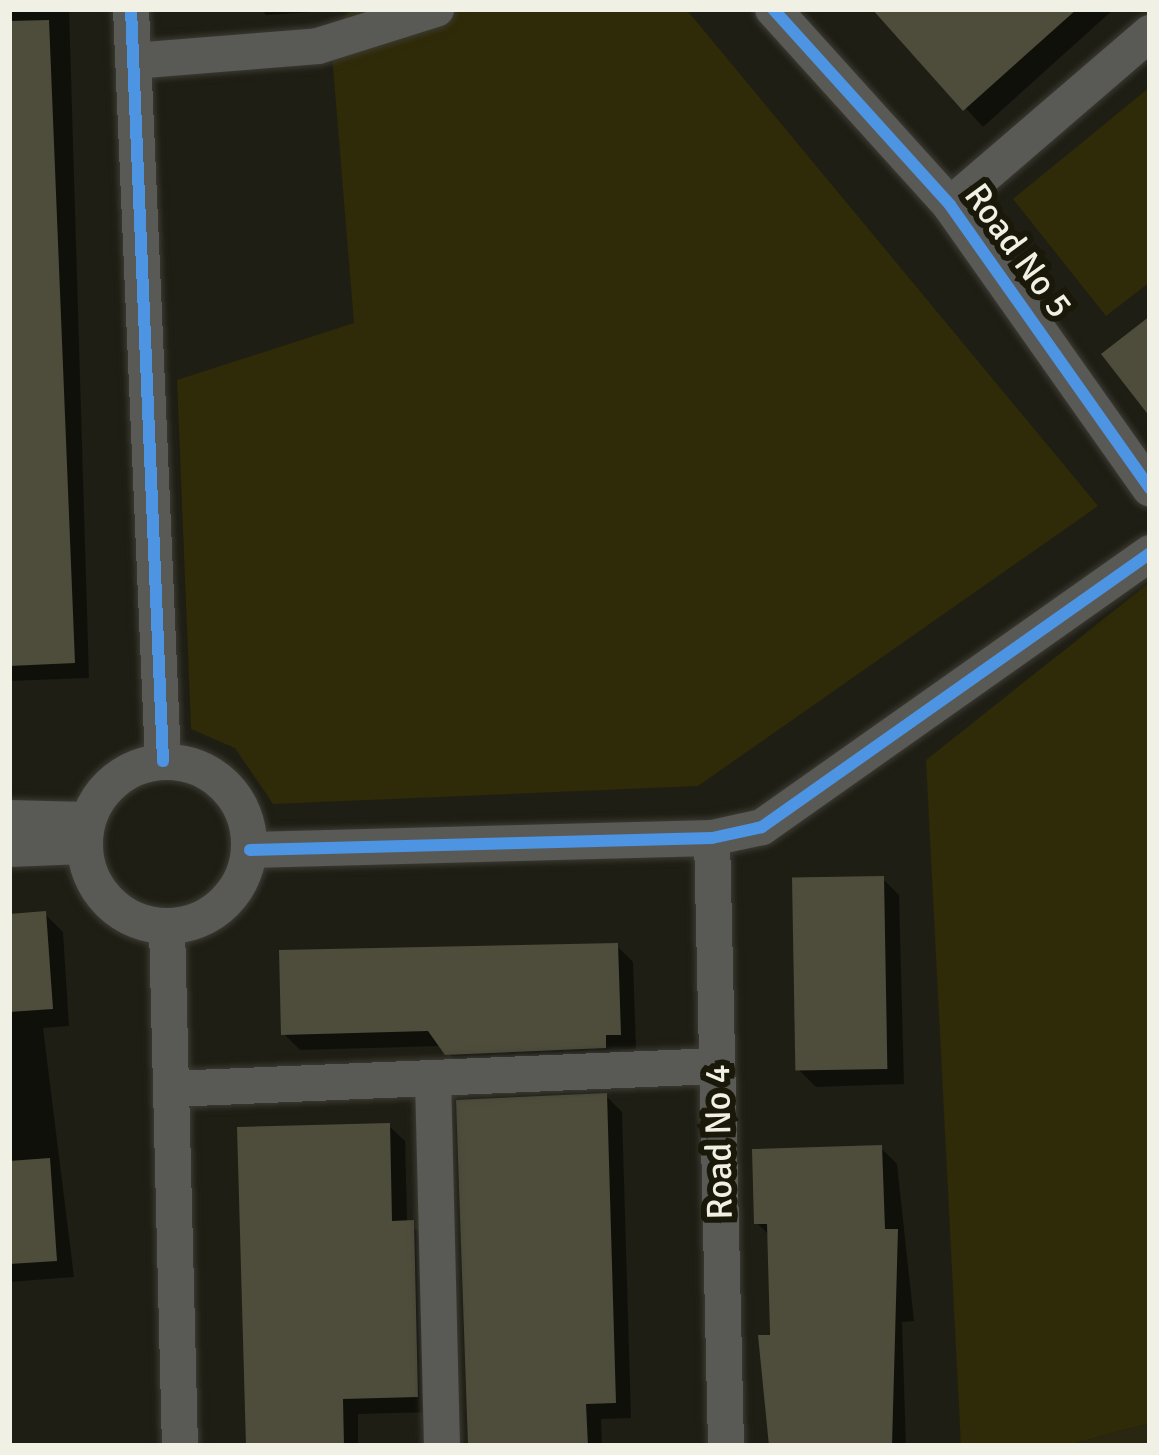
<!DOCTYPE html>
<html>
<head>
<meta charset="utf-8">
<style>
  body { margin:0 }
  #map { position:relative; width:1159px; height:1455px; overflow:hidden; background:#1f1e15; font-family:Signika,sans-serif }
  div>[style] { position:absolute }
  [style*='--x'] { left:calc(var(--x)*1px); top:calc(var(--y)*1px); width:calc(var(--w)*1px); rotate:calc(var(--a)*1deg) }
  .built>* { inset:0; background:#292711 }
  .green>* { inset:0; background:#2f2a07 }
  .shadow>* { inset:0; background:#0007 }
  .building>* { inset:0; background:#4e4d3c; transform-origin:0 0 }
  .roads { filter:drop-shadow(0 0 3px #3c3b33) drop-shadow(0 0 3px #3c3b33) }
  .minor>* { height:36px; margin:-18px; padding:0 18px; transform-origin:18px; border-radius:18px; background:#595955 }
  .minor>.ring { margin:-18px; padding:0; box-sizing:content-box; background:none; border:36px solid #595955; border-radius:50% }
  .cycleway>* { height:12px; margin:-6px; padding:0 6px; transform-origin:6px; border-radius:6px; background:#4d94e3 }
  span { translate:-50% -50%; white-space:nowrap; text-align:center; line-height:1.15; -webkit-text-stroke:12px #1a1808; paint-order:stroke }
  .street-label { font-size:36px; color:#f1f0e5 }
  .frame { position:absolute; inset:0; border:12px solid #f1f0e5; pointer-events:none }
</style>
</head>
<body>
<div id="map">
  <div class="built">
    <i style="clip-path:polygon(1150px 1423px,1150px 1446px,1064px 1446px)"></i>
  </div>
  <div class="green">
    <i style="clip-path:polygon(352px 9px,686px 9px,1098px 506px,698px 786px,273px 804px,235px 748px,191px 729px,177px 380px,354px 323px,330px 30px)"></i>
    <i style="clip-path:polygon(1150px 87px,1150px 282px,1106px 316px,1013px 199px)"></i>
    <i style="clip-path:polygon(1150px 582px,1150px 1423px,1064px 1446px,961px 1446px,926px 760px)"></i>
  </div>
  <div class="shadow">
    <i style="clip-path:polygon(9px 9px,69px 9px,89px 678px,9px 681px)"></i>
    <i style="clip-path:polygon(261px 9px,330px 9px,330px 11px,266px 15px)"></i>
    <i style="clip-path:polygon(874px 9px,1114px 9px,983px 127px)"></i>
    <i style="clip-path:polygon(883px 879px,899px 895px,904px 1084px,816px 1087px,800px 1071px)"></i>
    <i style="clip-path:polygon(45px 914px,63px 932px,69px 1026px,43px 1028px,74px 1277px,9px 1282px,9px 917px)"></i>
    <i style="clip-path:polygon(617px 946px,633px 962px,636px 1049px,620px 1050px,620px 1063px,464px 1070px,442px 1046px,300px 1050px,284px 1034px)"></i>
    <i style="clip-path:polygon(606px 1096px,622px 1112px,631px 1418px,601px 1419px,602px 1446px,471px 1446px)"></i>
    <i style="clip-path:polygon(389px 1126px,405px 1141px,407px 1223px,429px 1239px,433px 1412px,358px 1414px,358px 1446px,251px 1446px)"></i>
    <i style="clip-path:polygon(881px 1148px,897px 1164px,914px 1321px,902px 1322px,906px 1446px,769px 1446px,770px 1236px,757px 1223px)"></i>
  </div>
  <div class="building">
    <i style="clip-path:polygon(872px 9px,1077px 9px,963px 111px)"></i>
    <i style="clip-path:polygon(49px 20px,75px 663px,9px 666px,9px 21px)"></i>
    <i style="clip-path:polygon(1150px 316px,1150px 417px,1101px 354px)"></i>
    <i style="left:884px;top:876px;width:193px;height:92px;rotate:89deg"></i>
    <i style="clip-path:polygon(46px 911px,53px 1009px,9px 1012px,9px 914px)"></i>
    <i style="clip-path:polygon(618px 943px,621px 1035px,606px 1035px,606px 1048px,445px 1055px,428px 1031px,281px 1035px,279px 950px)"></i>
    <i style="clip-path:polygon(607px 1093px,616px 1403px,586px 1404px,588px 1446px,468px 1446px,456px 1100px)"></i>
    <i style="clip-path:polygon(390px 1123px,392px 1221px,414px 1220px,418px 1397px,343px 1399px,344px 1446px,246px 1446px,237px 1127px)"></i>
    <i style="clip-path:polygon(882px 1145px,885px 1229px,898px 1229px,892px 1446px,769px 1446px,758px 1335px,770px 1335px,767px 1224px,754px 1224px,752px 1149px)"></i>
    <i style="clip-path:polygon(50px 1158px,57px 1261px,9px 1264px,9px 1161px)"></i>
  </div>
  <div class="roads">
    <div class="minor">
      <i style="--x:131;--y:9;--w:753;--a:87.56"></i>
      <i style="--x:773;--y:9;--w:264;--a:47.9"></i>
      <i style="--x:950;--y:205;--w:347;--a:54.8"></i>
      <i style="--x:133;--y:61;--w:186;--a:-4.6"></i>
      <i style="--x:318;--y:46;--w:124;--a:-17.4"></i>
      <i style="--x:950;--y:205;--w:264;--a:-40.7"></i>
      <i class="ring" style="left:85px;top:762px;width:128px;height:128px"></i>
      <i style="--x:9;--y:818;--w:78;--a:1.5"></i>
      <i style="--x:712;--y:838;--w:608;--a:88.68"></i>
      <i style="--x:9;--y:849;--w:75;--a:-2.3"></i>
      <i style="--x:250;--y:850;--w:462;--a:-1.5"></i>
      <i style="--x:712;--y:838;--w:51;--a:-12.4"></i>
      <i style="--x:762;--y:827;--w:475;--a:-35.2"></i>
      <i style="--x:167;--y:927;--w:519;--a:88.57"></i>
      <i style="--x:433;--y:1078;--w:368;--a:88.6"></i>
      <i style="--x:171;--y:1089;--w:546;--a:-2.41"></i>
    </div>
  </div>
  <div class="cycleway">
    <i style="--x:131;--y:9;--w:753;--a:87.56"></i>
    <i style="--x:773;--y:9;--w:264;--a:47.9"></i>
    <i style="--x:950;--y:205;--w:347;--a:54.8"></i>
    <i style="--x:250;--y:850;--w:462;--a:-1.5"></i>
    <i style="--x:712;--y:838;--w:51;--a:-12.4"></i>
    <i style="--x:762;--y:827;--w:475;--a:-35.2"></i>
  </div>
  <div class="street-label">
    <span style="left:1018px;top:251px;rotate:54deg">Road No 5</span>
    <span style="left:719px;top:1142px;rotate:-91deg">Road No 4</span>
  </div>
  <div class="frame"></div>
</div>
</body>
</html>
